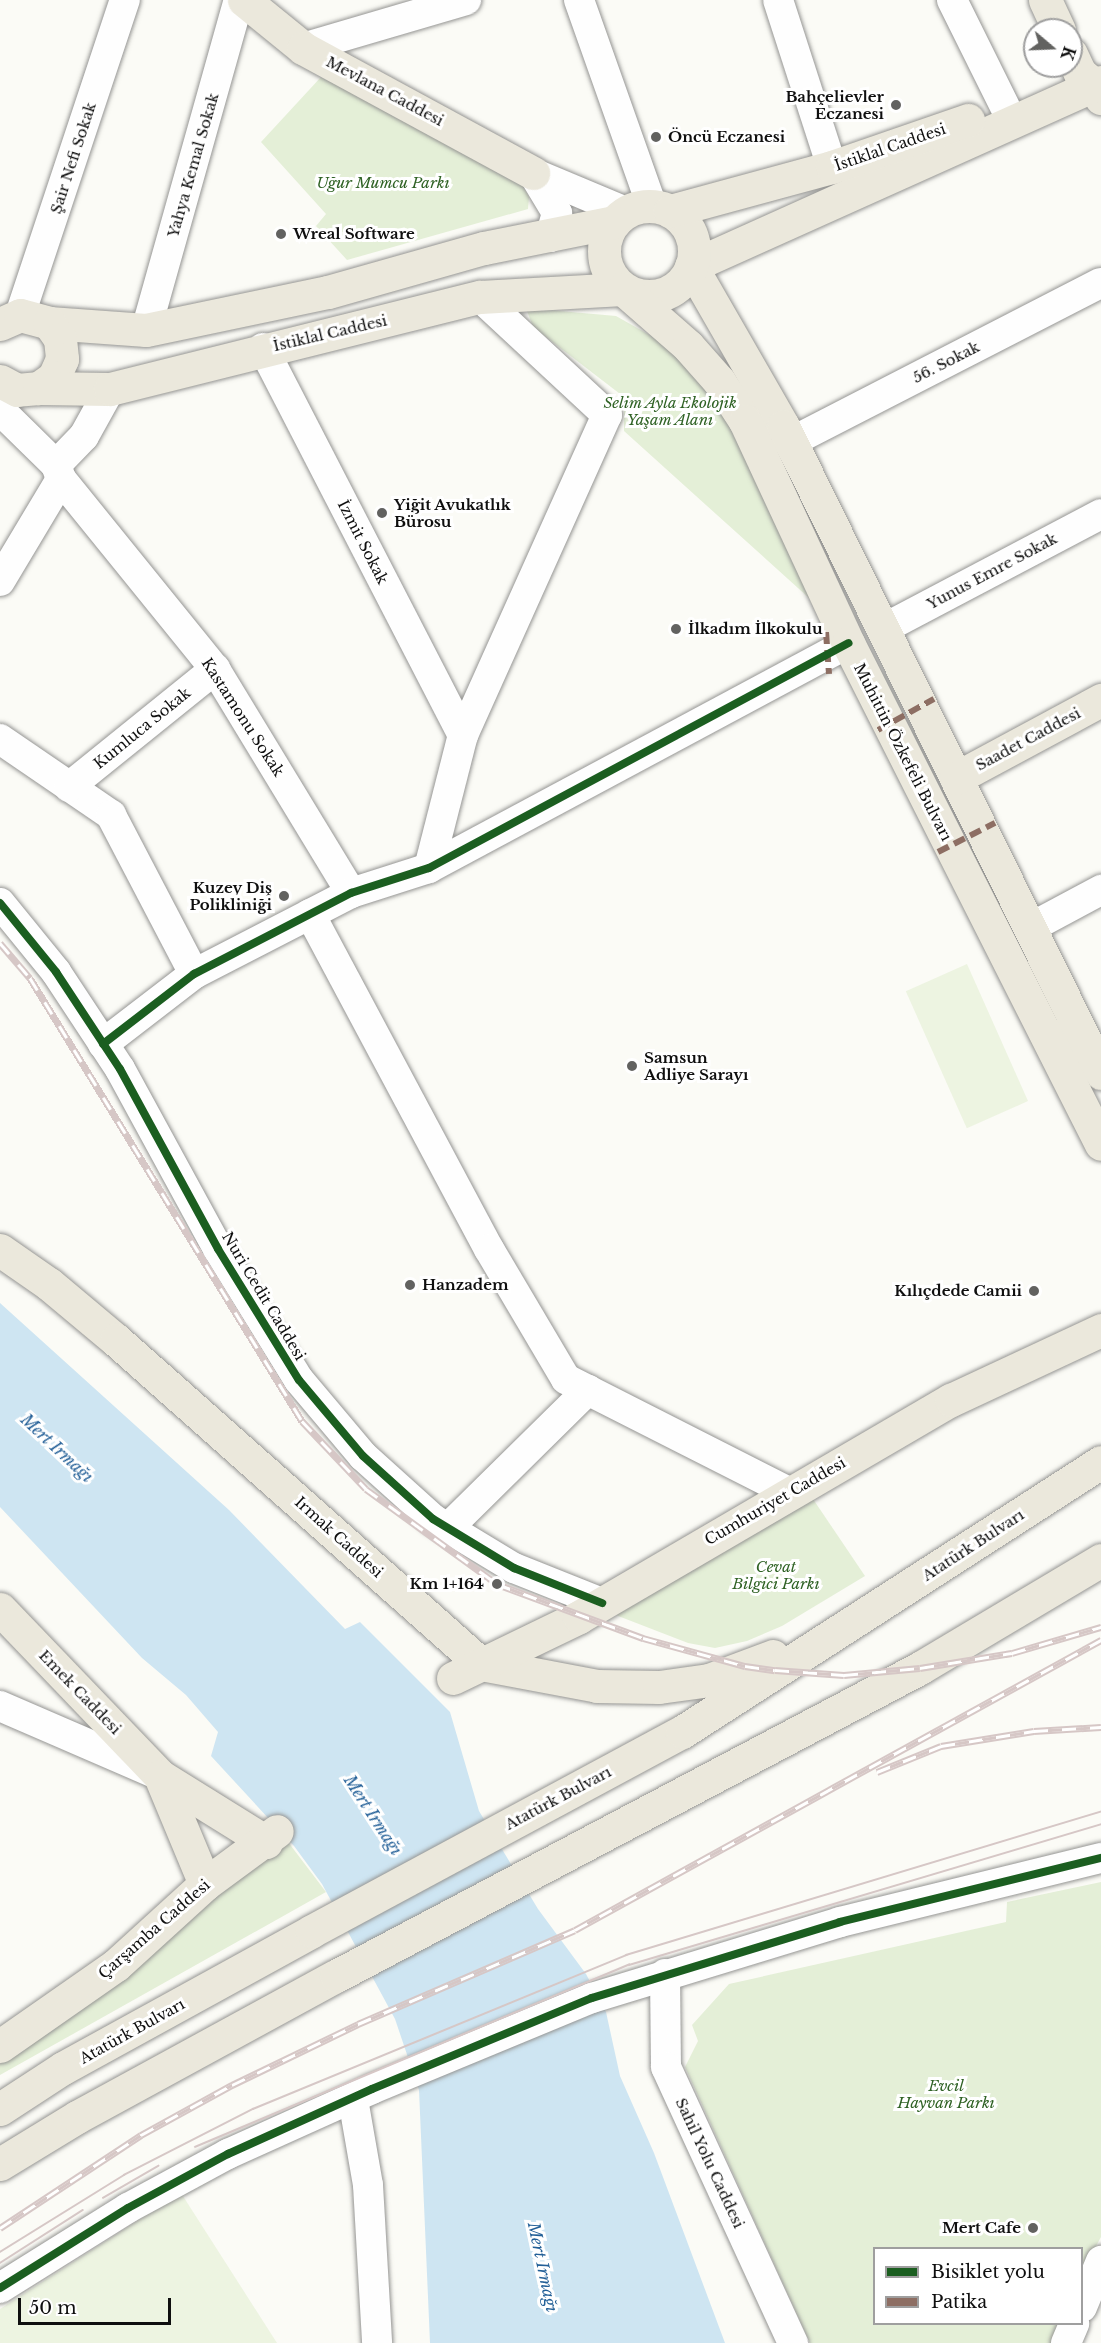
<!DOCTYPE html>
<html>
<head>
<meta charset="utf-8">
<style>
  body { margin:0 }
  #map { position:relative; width:1101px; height:2343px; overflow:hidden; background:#fbfbf6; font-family:"Libre Baskerville",serif }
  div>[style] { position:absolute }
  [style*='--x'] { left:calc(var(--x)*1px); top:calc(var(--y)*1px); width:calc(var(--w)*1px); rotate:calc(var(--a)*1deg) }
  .green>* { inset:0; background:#e4efd7 }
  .pitch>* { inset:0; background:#edf4e1; transform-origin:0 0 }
  .water>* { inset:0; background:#cee5f2 }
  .roads { filter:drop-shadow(0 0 2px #959593) drop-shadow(0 0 2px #959593) }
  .minor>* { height:30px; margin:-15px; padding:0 15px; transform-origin:15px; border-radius:15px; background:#fefefe }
  .major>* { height:33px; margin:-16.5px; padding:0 16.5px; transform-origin:16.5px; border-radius:16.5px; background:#ebe8dc }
  .major>.ring { margin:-16.5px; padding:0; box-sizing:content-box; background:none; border:33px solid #ebe8dc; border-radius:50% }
  .tram>* { height:1.5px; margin:-0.75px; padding:0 0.75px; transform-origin:0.75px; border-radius:0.75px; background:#d6c7c6 }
  .rail>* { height:7px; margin-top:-3.5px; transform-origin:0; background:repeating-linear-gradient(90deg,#fff 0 14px,#d6c7c6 0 28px); box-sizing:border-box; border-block:2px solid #d6c7c6 }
  .quiet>* { height:6px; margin-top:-3px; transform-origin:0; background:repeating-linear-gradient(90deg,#8d6e63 0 12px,transparent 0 18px) }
  .cycleway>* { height:8px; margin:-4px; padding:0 4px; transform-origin:4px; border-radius:4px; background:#1b5e20 }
  .dots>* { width:16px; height:16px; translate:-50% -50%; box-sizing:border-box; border:3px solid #fff; border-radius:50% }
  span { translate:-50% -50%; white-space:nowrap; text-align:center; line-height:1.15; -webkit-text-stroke:6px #fff; paint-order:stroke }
  .street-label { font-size:15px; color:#0f0f0f }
  .poi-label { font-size:15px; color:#0f0f0f; font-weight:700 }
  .right { translate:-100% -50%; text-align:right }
  .left { translate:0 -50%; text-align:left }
  .park-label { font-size:15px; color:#2f6224; font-style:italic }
  .water-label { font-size:16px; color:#225f97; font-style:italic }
  .legend { position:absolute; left:873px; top:2247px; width:210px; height:78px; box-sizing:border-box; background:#fff; border:2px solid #9f9f9f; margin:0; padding:8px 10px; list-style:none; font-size:18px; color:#0f0f0f }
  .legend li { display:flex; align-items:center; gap:12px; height:30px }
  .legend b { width:30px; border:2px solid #9f9f9f }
  .north { position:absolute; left:1023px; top:18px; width:60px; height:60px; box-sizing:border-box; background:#fff; border:2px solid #9f9f9f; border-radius:50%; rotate:109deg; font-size:16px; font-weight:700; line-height:24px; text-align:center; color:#0f0f0f }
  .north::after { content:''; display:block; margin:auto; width:21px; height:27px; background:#626260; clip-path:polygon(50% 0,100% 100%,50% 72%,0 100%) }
  .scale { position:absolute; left:18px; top:2298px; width:153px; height:27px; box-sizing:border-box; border:3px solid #0f0f0f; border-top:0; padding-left:8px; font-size:18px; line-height:21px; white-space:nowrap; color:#0f0f0f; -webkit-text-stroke:4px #fff; paint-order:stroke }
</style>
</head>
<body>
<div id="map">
  <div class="green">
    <i style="clip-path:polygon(321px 77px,519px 179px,529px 197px,528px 209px,347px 260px,316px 226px,326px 214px,261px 142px)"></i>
    <i style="clip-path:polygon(526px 308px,616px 316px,685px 355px,742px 439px,819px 607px,624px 431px,624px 397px,533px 327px)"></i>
    <i style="clip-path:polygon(813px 1499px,865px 1576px,782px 1626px,747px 1641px,715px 1648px,688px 1643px,613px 1614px)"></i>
    <i style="clip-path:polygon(282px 1834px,326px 1892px,0 2075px,0 2064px,54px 2028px)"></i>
    <i style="clip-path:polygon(1101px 1882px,1101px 2237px,1082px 2272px,1082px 2248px,874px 2248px,874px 2324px,1063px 2324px,1056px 2343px,810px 2343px,685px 2067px,698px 2041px,692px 2025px,729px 1984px,1006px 1922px,1007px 1902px)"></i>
  </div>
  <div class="pitch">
    <i style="left:967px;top:964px;width:150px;height:67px;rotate:66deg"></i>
    <i style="clip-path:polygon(181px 2193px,277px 2343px,0 2343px,0 2309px)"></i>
  </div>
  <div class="water">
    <i style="clip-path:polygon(0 1303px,229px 1510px,345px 1629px,360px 1622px,450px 1712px,479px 1811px,538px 1909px,586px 1974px,606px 2012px,620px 2076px,654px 2153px,725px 2343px,430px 2343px,419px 2090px,395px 2019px,322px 1884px,294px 1846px,211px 1756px,218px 1732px,186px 1695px,142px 1658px,0 1507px)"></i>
  </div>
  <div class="roads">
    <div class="minor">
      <i style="--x:579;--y:0;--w:219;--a:70.5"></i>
      <i style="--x:778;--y:0;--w:176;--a:72.1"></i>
      <i style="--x:952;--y:0;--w:119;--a:63.6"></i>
      <i style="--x:303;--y:48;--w:170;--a:-16.4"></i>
      <i style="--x:533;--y:173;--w:101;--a:22.8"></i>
      <i style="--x:533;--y:173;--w:47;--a:59"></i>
      <i style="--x:557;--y:213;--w:25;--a:106"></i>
      <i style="--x:20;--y:315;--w:332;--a:-71.6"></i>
      <i style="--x:146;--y:330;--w:343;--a:-74.3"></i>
      <i style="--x:263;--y:348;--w:436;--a:62.7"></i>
      <i style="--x:0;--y:410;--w:78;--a:44.5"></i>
      <i style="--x:56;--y:465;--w:15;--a:70"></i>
      <i style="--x:61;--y:479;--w:245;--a:51"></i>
      <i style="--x:215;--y:669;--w:262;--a:58.7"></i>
      <i style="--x:791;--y:442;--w:348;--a:-27.2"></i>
      <i style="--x:56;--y:465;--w:40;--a:-46"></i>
      <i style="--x:84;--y:436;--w:54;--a:-61"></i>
      <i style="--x:0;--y:581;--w:119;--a:-59.1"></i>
      <i style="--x:883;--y:629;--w:246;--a:-27.8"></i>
      <i style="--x:0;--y:739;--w:135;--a:34.4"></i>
      <i style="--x:111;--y:815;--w:179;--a:62.4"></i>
      <i style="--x:69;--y:787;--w:188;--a:-38.9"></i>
      <i style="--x:429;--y:868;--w:137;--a:-75.7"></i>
      <i style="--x:463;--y:735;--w:351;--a:-65.8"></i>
      <i style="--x:607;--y:415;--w:173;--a:-137.1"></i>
      <i style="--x:0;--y:903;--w:89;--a:50.9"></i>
      <i style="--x:56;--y:972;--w:116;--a:56.6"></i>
      <i style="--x:120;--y:1069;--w:205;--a:61.4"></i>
      <i style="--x:218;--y:1249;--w:154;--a:58.3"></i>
      <i style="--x:299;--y:1380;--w:99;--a:49.9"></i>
      <i style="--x:363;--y:1456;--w:94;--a:42"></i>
      <i style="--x:433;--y:1519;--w:95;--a:31.2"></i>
      <i style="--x:514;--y:1568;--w:95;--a:21.7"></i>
      <i style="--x:310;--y:914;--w:380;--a:61.9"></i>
      <i style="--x:489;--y:1249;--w:151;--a:59.4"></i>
      <i style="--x:566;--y:1379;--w:250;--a:26.9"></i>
      <i style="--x:1030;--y:928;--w:81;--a:-28.2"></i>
      <i style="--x:103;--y:1044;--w:115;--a:-37.6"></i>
      <i style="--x:194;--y:974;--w:177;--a:-27.3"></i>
      <i style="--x:351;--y:893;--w:82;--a:-17.8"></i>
      <i style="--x:429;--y:868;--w:476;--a:-28.2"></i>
      <i style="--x:448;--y:1528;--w:197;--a:-44.6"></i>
      <i style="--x:0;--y:1706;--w:171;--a:23.4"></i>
      <i style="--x:665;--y:1974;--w:93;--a:89.4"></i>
      <i style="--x:666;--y:2067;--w:304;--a:65.3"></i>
      <i style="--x:353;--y:2099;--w:87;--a:80.1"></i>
      <i style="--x:368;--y:2185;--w:158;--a:86.7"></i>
      <i style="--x:0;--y:2288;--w:151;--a:-32"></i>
      <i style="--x:128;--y:2208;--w:114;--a:-28.4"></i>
      <i style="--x:228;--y:2154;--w:158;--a:-24.3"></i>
      <i style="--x:372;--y:2089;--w:238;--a:-22.5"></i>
      <i style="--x:592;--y:1998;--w:259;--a:-17"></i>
      <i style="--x:840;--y:1922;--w:269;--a:-13.8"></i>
      <i style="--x:1082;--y:2307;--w:50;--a:-67.6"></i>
      <i style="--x:1066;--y:2343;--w:21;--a:-67"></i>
    </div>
    <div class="major">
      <i style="--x:244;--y:0;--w:76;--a:39.1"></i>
      <i style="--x:303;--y:48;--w:262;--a:28.5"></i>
      <i style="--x:1045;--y:0;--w:33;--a:65"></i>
      <i style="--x:1071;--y:54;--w:21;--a:65"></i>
      <i style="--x:1080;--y:73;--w:18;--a:41"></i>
      <i style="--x:1094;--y:85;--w:15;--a:62"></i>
      <i style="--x:1101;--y:82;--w:449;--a:155.8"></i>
      <i style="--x:691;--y:266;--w:185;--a:60.1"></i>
      <i style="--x:783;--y:426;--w:721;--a:63.83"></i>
      <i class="ring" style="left:604px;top:206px;width:57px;height:57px"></i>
      <i style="--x:670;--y:211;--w:168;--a:-15.2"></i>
      <i style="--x:832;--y:167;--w:144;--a:-19.1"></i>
      <i style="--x:49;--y:323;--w:97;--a:4.1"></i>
      <i style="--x:146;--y:330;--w:186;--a:-11.8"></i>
      <i style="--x:328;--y:292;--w:162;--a:-15.8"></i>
      <i style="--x:484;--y:248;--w:133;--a:-11.3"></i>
      <i style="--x:0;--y:324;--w:22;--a:-24"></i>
      <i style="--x:20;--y:315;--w:30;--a:15"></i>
      <i style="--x:49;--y:323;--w:19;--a:55"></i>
      <i style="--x:60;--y:339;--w:20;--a:84"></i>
      <i style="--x:62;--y:359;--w:20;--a:114"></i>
      <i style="--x:54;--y:377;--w:19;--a:144"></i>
      <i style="--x:39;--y:388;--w:22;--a:175"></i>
      <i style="--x:17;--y:390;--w:19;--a:-152"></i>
      <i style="--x:39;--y:388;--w:71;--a:0.8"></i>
      <i style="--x:110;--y:389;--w:381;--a:-14"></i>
      <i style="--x:480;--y:297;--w:143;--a:-3.2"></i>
      <i style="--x:623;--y:289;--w:86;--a:41.2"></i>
      <i style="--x:688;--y:346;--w:47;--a:48.5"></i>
      <i style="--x:719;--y:381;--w:48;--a:57"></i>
      <i style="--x:745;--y:421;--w:245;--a:65.1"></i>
      <i style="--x:848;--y:643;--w:561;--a:63.21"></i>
      <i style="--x:956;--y:778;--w:165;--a:-28.3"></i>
      <i style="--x:0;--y:1250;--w:60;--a:34.8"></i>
      <i style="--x:49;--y:1284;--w:87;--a:39.9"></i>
      <i style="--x:116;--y:1340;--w:488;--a:41.6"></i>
      <i style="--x:481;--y:1664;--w:118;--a:10.7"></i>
      <i style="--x:597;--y:1686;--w:62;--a:0.9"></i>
      <i style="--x:659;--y:1687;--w:50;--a:-8"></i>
      <i style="--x:709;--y:1680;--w:68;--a:-20.6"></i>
      <i style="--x:0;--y:1609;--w:231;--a:46.2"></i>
      <i style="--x:160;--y:1776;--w:125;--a:31.9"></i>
      <i style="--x:453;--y:1678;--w:140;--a:-25.8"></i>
      <i style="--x:579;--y:1617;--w:431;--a:-30.3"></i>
      <i style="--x:951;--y:1400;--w:166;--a:-25"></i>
      <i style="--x:160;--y:1776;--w:117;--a:67.4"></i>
      <i style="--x:0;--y:2046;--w:141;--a:-34.9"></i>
      <i style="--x:116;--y:1965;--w:120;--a:-42.3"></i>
      <i style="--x:205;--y:1884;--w:89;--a:-36.4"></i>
      <i style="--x:0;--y:2109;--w:75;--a:-33.1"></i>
      <i style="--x:63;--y:2068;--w:284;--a:-28.8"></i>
      <i style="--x:312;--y:1931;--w:420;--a:-28.3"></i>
      <i style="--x:682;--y:1732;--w:498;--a:-32.8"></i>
      <i style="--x:0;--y:2164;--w:90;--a:-31.4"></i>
      <i style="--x:77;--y:2117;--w:295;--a:-28.6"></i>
      <i style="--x:336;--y:1976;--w:660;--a:-27.81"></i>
      <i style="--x:920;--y:1668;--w:211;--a:-30.8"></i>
    </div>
  </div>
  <div class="tram">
    <i style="--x:195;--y:2147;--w:471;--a:-22.8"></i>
    <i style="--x:629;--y:1965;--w:493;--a:-16.6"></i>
    <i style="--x:103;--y:2198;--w:64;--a:-30.2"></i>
    <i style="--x:0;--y:2252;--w:146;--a:-31.8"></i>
    <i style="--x:124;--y:2175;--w:145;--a:-27.1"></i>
    <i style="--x:253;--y:2109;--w:404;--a:-22.4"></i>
    <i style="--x:626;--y:1955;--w:496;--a:-16.8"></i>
    <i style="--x:0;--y:2263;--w:98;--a:-32.6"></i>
  </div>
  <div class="rail">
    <i style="--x:0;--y:943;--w:46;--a:49.4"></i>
    <i style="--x:30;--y:978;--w:520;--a:58.45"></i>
    <i style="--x:302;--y:1421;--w:93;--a:46.7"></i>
    <i style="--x:366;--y:1489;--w:162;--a:35.9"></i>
    <i style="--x:497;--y:1584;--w:156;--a:20.3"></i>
    <i style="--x:643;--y:1638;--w:106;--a:15.4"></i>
    <i style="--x:745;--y:1666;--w:30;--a:8"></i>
    <i style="--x:775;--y:1670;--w:69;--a:4.1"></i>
    <i style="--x:844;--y:1675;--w:76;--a:-5.3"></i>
    <i style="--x:920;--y:1668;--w:93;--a:-9.3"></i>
    <i style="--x:1012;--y:1653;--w:93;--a:-16.3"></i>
    <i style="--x:877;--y:1772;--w:69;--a:-22.1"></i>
    <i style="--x:941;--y:1746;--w:94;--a:-9.2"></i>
    <i style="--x:1034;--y:1731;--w:67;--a:-3.4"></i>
    <i style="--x:0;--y:2228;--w:169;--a:-33.4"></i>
    <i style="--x:141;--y:2135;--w:104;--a:-28.8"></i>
    <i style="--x:232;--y:2085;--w:140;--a:-25.8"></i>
    <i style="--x:358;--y:2024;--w:236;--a:-23.4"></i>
    <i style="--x:575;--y:1930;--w:601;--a:-28.87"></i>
  </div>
  <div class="quiet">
    <i style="--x:826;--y:632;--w:42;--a:85.9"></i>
    <i style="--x:878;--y:730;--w:64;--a:-29"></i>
    <i style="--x:938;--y:852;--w:64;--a:-27"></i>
  </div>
  <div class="cycleway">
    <i style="--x:0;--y:903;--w:89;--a:50.9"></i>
    <i style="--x:56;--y:972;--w:116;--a:56.6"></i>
    <i style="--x:120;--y:1069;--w:205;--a:61.4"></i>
    <i style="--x:218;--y:1249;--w:154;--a:58.3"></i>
    <i style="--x:299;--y:1380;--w:99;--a:49.9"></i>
    <i style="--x:363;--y:1456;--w:94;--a:42"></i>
    <i style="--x:433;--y:1519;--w:95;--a:31.2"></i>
    <i style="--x:514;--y:1568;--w:95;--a:21.7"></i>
    <i style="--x:103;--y:1044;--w:115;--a:-37.6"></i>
    <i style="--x:194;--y:974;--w:177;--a:-27.3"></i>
    <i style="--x:351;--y:893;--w:82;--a:-17.8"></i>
    <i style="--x:429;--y:868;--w:476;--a:-28.2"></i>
    <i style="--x:0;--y:2288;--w:151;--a:-32"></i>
    <i style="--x:128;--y:2208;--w:114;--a:-28.4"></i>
    <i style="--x:228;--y:2154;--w:158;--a:-24.3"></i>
    <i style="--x:372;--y:2089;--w:238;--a:-22.5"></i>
    <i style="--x:592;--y:1998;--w:259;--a:-17"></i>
    <i style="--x:840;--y:1922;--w:269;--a:-13.8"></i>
  </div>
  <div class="dots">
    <i style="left:896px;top:105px;background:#626260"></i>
    <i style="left:656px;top:137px;background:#626260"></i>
    <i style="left:281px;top:234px;background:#626260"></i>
    <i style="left:382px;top:513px;background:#626260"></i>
    <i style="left:676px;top:629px;background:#626260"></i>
    <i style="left:284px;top:896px;background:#626260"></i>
    <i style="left:632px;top:1066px;background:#626260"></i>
    <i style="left:410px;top:1285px;background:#626260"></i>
    <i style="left:1034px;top:1291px;background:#626260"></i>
    <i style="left:497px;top:1584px;background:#626260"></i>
    <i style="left:1033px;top:2228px;background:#626260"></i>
  </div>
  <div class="street-label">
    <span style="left:385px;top:91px;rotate:28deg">Mevlana Caddesi</span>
    <span style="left:890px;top:147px;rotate:-19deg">İstiklal Caddesi</span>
    <span style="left:73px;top:158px;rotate:-72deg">Şair Nefi Sokak</span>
    <span style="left:193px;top:165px;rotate:-74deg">Yahya Kemal Sokak</span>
    <span style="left:330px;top:333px;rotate:-13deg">İstiklal Caddesi</span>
    <span style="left:946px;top:362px;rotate:-27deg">56. Sokak</span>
    <span style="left:363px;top:542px;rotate:63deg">İzmit Sokak</span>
    <span style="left:992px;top:571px;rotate:-28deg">Yunus Emre Sokak</span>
    <span style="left:243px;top:717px;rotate:57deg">Kastamonu Sokak</span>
    <span style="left:142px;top:728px;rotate:-39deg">Kumluca Sokak</span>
    <span style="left:1028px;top:739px;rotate:-28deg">Saadet Caddesi</span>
    <span style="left:903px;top:752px;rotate:63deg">Muhittin Özkefeli Bulvarı</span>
    <span style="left:264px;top:1296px;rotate:59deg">Nuri Cedit Caddesi</span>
    <span style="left:775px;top:1501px;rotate:-30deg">Cumhuriyet Caddesi</span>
    <span style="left:339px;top:1537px;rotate:42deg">Irmak Caddesi</span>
    <span style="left:973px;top:1545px;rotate:-33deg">Atatürk Bulvarı</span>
    <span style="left:80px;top:1692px;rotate:46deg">Emek Caddesi</span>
    <span style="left:558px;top:1798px;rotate:-28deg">Atatürk Bulvarı</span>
    <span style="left:154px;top:1929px;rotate:-41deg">Çarşamba Caddesi</span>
    <span style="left:132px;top:2031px;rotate:-29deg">Atatürk Bulvarı</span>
    <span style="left:710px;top:2163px;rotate:65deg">Sahil Yolu Caddesi</span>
  </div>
  <div class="poi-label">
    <span class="right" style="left:884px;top:105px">Bahçelievler<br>Eczanesi</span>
    <span class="left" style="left:668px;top:137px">Öncü Eczanesi</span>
    <span class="left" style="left:293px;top:234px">Wreal Software</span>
    <span class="left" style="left:394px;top:513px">Yiğit Avukatlık<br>Bürosu</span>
    <span class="left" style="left:688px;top:629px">İlkadım İlkokulu</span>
    <span class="right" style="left:272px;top:896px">Kuzey Diş<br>Polikliniği</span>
    <span class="left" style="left:644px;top:1066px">Samsun<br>Adliye Sarayı</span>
    <span class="left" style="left:422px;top:1285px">Hanzadem</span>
    <span class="right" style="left:1022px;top:1291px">Kılıçdede Camii</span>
    <span class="right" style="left:484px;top:1584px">Km 1+164</span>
    <span class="right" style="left:1021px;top:2228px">Mert Cafe</span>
  </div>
  <div class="park-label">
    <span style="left:383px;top:183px">Uğur Mumcu Parkı</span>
    <span style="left:670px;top:411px">Selim Ayla Ekolojik<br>Yaşam Alanı</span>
    <span style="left:776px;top:1575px">Cevat<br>Bilgici Parkı</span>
    <span style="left:946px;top:2094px">Evcil<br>Hayvan Parkı</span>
  </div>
  <div class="water-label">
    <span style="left:57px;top:1448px;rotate:43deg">Mert Irmağı</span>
    <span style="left:373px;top:1815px;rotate:57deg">Mert Irmağı</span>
    <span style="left:543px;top:2267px;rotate:78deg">Mert Irmağı</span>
  </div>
  <ul class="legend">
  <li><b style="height:8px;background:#1b5e20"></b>Bisiklet yolu</li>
  <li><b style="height:8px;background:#8d6e63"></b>Patika</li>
  </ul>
  <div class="north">K</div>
  <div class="scale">50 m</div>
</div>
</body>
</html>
